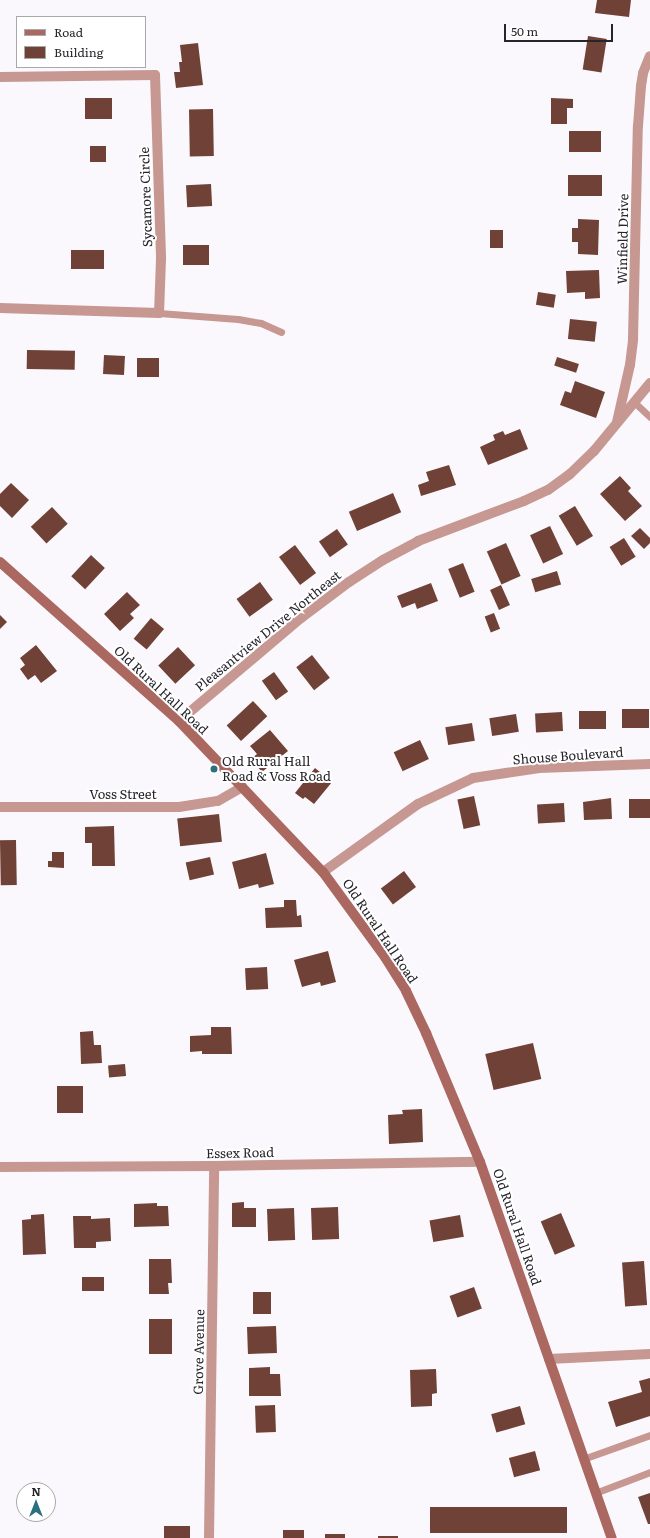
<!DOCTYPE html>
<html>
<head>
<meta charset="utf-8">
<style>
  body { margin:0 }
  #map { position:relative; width:650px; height:1538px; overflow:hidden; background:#faf8fc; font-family:Literata,serif }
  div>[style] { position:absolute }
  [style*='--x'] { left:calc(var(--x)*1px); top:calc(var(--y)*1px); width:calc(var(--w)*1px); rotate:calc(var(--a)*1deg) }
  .building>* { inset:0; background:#704136; transform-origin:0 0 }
  .service>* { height:7px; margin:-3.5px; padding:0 3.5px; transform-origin:3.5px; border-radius:3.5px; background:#c79892 }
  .minor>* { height:10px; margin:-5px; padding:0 5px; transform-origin:5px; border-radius:5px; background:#c79892 }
  .tertiary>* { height:10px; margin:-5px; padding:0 5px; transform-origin:5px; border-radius:5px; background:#c79892 }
  .secondary>* { height:10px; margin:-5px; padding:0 5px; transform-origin:5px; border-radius:5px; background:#ab6861 }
  .dots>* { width:11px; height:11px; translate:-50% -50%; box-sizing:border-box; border:2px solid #fff; border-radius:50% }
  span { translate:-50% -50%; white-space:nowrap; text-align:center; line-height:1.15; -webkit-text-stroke:4px #fff; paint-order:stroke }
  .street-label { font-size:13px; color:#27252c }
  .poi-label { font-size:13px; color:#27252c }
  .left { translate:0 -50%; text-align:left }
  .legend { position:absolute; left:16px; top:16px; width:130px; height:52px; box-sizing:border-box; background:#fff; border:1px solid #a9a8ab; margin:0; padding:5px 7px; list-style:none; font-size:12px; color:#27252c }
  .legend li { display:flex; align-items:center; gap:8px; height:20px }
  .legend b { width:20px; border:1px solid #a9a8ab }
  .north { position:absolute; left:16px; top:1482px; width:40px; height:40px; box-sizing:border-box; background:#fff; border:1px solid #a9a8ab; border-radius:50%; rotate:0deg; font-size:11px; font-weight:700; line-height:16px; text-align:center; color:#27252c }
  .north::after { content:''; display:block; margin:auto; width:14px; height:18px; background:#2b707f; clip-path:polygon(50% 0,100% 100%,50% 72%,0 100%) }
  .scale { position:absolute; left:504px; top:24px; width:109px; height:18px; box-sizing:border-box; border:2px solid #27252c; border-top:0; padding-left:5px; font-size:12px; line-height:14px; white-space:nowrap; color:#27252c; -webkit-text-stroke:3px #fff; paint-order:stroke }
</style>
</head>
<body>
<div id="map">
  <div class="building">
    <i style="clip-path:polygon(597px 0,631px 0,629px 17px,595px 13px)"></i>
    <i style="left:588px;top:36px;width:19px;height:34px;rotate:9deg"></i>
    <i style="clip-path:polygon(198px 43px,203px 85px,176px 88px,174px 72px,180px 72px,179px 62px,182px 62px,180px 45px)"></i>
    <i style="left:85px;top:98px;width:27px;height:21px"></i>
    <i style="clip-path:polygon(551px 98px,573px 99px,573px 108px,567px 108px,567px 124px,551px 124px)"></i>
    <i style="left:213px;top:109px;width:47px;height:24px;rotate:89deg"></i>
    <i style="left:569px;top:131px;width:32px;height:21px"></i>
    <i style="left:106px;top:146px;width:16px;height:16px;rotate:90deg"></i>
    <i style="left:602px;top:175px;width:21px;height:34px;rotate:90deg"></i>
    <i style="left:211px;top:184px;width:22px;height:25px;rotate:87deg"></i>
    <i style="clip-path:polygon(578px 219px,599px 220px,598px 255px,578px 254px,578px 242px,572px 242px,572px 228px,578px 228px)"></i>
    <i style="left:490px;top:230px;width:13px;height:18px"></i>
    <i style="left:183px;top:245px;width:26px;height:20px"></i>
    <i style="left:71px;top:250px;width:33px;height:19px"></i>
    <i style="clip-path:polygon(599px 270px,600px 298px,585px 299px,585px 292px,567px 293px,566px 271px)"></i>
    <i style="left:538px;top:292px;width:18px;height:13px;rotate:9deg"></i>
    <i style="left:570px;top:319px;width:27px;height:20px;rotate:6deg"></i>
    <i style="left:27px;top:350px;width:48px;height:19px;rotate:1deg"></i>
    <i style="left:104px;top:355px;width:21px;height:19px;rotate:3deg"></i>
    <i style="left:557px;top:357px;width:23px;height:9px;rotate:18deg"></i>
    <i style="left:137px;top:358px;width:22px;height:19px"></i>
    <i style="clip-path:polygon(575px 381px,605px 392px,596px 418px,560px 405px,565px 391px,571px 393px)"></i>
    <i style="clip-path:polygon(520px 429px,528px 449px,488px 465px,480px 447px,495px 440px,493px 435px,503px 431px,505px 435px)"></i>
    <i style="clip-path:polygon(449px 465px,456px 485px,421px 496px,418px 485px,429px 481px,426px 472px)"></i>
    <i style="clip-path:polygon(620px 476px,631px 488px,628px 491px,642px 506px,625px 521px,600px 494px)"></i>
    <i style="clip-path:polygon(11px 483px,29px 500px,12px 518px,0 506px,0 494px)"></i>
    <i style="left:393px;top:493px;width:21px;height:48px;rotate:67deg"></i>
    <i style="left:575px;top:506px;width:35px;height:19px;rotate:59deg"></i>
    <i style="left:52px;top:507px;width:23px;height:29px;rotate:47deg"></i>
    <i style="left:550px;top:526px;width:31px;height:22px;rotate:65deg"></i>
    <i style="clip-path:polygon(640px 528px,650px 538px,650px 543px,644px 549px,631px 536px)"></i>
    <i style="left:337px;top:529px;width:19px;height:22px;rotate:55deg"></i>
    <i style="left:624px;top:538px;width:22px;height:17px;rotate:58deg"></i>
    <i style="left:506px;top:543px;width:36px;height:21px;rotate:66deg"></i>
    <i style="left:295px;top:545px;width:35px;height:20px;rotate:53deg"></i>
    <i style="left:91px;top:555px;width:19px;height:29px;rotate:43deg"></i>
    <i style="left:463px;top:563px;width:31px;height:16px;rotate:68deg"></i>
    <i style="left:557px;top:571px;width:14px;height:27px;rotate:73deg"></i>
    <i style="left:260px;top:582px;width:22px;height:29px;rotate:54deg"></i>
    <i style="clip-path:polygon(431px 583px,438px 601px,417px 609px,415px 603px,402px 608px,397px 596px)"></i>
    <i style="left:501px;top:585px;width:22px;height:12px;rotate:66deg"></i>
    <i style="clip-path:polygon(127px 592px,140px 605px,130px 614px,134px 618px,120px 631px,104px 614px)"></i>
    <i style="left:494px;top:613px;width:17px;height:10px;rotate:69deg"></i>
    <i style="clip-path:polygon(0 615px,7px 622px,0 629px)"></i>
    <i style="left:151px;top:618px;width:17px;height:27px;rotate:40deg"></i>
    <i style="clip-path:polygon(36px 645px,57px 671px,41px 683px,35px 675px,28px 680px,20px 669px,25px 665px,20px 658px)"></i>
    <i style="left:178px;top:647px;width:25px;height:27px;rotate:47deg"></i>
    <i style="left:312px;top:655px;width:29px;height:20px;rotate:52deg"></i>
    <i style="left:274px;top:672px;width:24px;height:15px;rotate:54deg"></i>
    <i style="left:253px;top:701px;width:21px;height:36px;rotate:47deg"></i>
    <i style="left:649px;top:709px;width:19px;height:27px;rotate:90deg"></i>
    <i style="left:606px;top:711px;width:18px;height:27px;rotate:90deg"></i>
    <i style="left:562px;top:712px;width:19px;height:27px;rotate:87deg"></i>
    <i style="left:516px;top:714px;width:18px;height:27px;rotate:81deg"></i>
    <i style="left:472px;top:723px;width:18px;height:27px;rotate:81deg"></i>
    <i style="clip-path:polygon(270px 730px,288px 751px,262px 772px,251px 759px,257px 754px,250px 746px)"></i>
    <i style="left:420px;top:740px;width:21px;height:29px;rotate:65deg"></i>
    <i style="clip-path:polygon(315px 768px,332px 782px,314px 804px,305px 797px,303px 799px,295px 793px)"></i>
    <i style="left:474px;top:796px;width:30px;height:17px;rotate:78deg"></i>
    <i style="clip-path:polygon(611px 798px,612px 819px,584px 820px,583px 802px)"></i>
    <i style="left:650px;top:799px;width:19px;height:21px;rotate:90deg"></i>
    <i style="left:564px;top:803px;width:19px;height:27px;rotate:87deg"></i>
    <i style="left:219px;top:814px;width:28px;height:42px;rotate:84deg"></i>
    <i style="clip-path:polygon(114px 826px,115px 866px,92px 866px,92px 843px,85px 843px,85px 827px)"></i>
    <i style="left:16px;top:840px;width:45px;height:16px;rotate:89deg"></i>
    <i style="clip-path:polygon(52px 852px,64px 852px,64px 868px,48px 867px,48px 861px,52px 861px)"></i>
    <i style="clip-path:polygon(266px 853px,274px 884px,259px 888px,258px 884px,239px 889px,232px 862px)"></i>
    <i style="left:210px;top:857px;width:18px;height:25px;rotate:77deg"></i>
    <i style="left:404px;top:871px;width:20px;height:29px;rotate:53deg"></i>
    <i style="clip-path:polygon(284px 900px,296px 900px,297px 916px,301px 915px,302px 927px,266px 928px,265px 908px,284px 907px)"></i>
    <i style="clip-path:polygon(328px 951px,336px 982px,321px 986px,320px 982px,302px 987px,294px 960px)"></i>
    <i style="left:267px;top:967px;width:22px;height:22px;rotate:87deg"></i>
    <i style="clip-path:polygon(211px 1027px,231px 1027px,232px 1054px,202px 1054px,202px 1051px,190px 1052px,190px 1036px,211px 1035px)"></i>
    <i style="clip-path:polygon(93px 1031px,94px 1045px,101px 1045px,102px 1063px,81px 1064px,80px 1032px)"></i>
    <i style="left:533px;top:1043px;width:37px;height:49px;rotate:77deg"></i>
    <i style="left:125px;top:1064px;width:12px;height:17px;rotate:85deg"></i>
    <i style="left:57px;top:1086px;width:26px;height:27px"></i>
    <i style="clip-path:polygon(422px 1109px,423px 1142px,389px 1144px,388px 1115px,403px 1114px,402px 1110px)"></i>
    <i style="clip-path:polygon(244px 1202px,244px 1208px,256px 1208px,256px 1227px,232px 1227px,232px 1203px)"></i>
    <i style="clip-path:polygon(157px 1203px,157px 1206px,168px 1206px,169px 1226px,134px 1227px,134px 1204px)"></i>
    <i style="left:338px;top:1207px;width:32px;height:27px;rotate:88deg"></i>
    <i style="left:294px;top:1208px;width:32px;height:27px;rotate:88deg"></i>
    <i style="left:561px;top:1213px;width:36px;height:22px;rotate:67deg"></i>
    <i style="clip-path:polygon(44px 1214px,46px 1254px,23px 1255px,22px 1220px,31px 1219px,31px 1215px)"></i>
    <i style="left:460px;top:1215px;width:22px;height:31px;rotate:80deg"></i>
    <i style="clip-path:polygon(73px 1216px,91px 1216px,91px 1219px,110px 1218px,111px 1241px,96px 1242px,96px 1248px,74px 1248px)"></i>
    <i style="clip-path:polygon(149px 1259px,171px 1259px,172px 1283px,168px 1283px,169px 1294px,149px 1294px)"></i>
    <i style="left:644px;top:1261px;width:44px;height:22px;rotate:86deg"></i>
    <i style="left:104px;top:1277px;width:14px;height:22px;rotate:90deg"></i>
    <i style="left:474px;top:1287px;width:23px;height:26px;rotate:70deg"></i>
    <i style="left:253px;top:1292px;width:18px;height:22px"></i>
    <i style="left:149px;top:1319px;width:23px;height:35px"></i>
    <i style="left:276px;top:1326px;width:27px;height:29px;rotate:88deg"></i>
    <i style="clip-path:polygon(270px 1367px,270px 1374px,280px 1374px,281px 1396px,249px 1396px,249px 1368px)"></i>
    <i style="clip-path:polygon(436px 1369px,437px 1393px,432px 1394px,432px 1406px,411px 1407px,410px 1370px)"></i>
    <i style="clip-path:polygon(650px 1378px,650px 1416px,616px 1427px,608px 1402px,642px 1392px,639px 1381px)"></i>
    <i style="left:275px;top:1405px;width:27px;height:20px;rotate:88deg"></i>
    <i style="left:520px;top:1406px;width:19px;height:30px;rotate:74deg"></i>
    <i style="left:535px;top:1451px;width:20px;height:27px;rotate:75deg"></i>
    <i style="clip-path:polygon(650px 1493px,650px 1524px,648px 1524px,638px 1497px)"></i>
    <i style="left:430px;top:1507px;width:137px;height:26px"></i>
    <i style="left:164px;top:1526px;width:26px;height:12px"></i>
    <i style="left:304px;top:1530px;width:8px;height:21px;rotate:90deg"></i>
    <i style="left:325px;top:1534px;width:20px;height:4px"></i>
    <i style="left:378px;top:1536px;width:20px;height:2px"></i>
  </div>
  <div class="service">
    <i style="--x:159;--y:313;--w:79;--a:4.3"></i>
    <i style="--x:238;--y:319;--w:23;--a:10"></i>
    <i style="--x:261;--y:323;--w:22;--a:24"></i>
    <i style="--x:634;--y:402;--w:22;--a:43"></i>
    <i style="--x:583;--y:1459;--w:71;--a:-19.7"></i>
    <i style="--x:595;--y:1493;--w:59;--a:-20.9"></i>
  </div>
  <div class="minor">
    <i style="--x:0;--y:77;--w:155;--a:-0.7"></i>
    <i style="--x:155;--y:75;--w:184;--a:88.1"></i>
    <i style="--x:161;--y:259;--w:54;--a:92.1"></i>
    <i style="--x:159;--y:313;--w:159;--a:-178.2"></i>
    <i style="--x:617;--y:422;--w:58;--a:-77.2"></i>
    <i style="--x:630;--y:365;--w:26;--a:-83"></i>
    <i style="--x:633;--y:339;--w:213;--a:-88.7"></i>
    <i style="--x:638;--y:126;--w:40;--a:-85.7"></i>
    <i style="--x:641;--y:86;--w:13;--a:-81"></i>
    <i style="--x:643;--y:73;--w:18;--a:-68"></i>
    <i style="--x:0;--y:807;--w:179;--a:0"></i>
    <i style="--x:179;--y:807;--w:39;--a:-9"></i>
    <i style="--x:218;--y:801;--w:28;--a:-30"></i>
    <i style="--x:323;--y:872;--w:117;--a:-35.6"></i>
    <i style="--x:418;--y:804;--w:61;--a:-25.3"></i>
    <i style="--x:473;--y:778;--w:67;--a:-8.6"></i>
    <i style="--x:539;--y:768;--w:111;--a:-2.1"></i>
    <i style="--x:0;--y:1167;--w:214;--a:-0.3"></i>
    <i style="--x:214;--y:1166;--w:266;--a:-0.9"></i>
    <i style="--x:549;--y:1359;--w:101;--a:-2.8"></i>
    <i style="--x:209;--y:1538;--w:372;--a:-89.2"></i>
  </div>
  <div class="tertiary">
    <i style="--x:179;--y:721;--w:160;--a:-40.2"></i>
    <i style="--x:301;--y:618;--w:60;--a:-36.9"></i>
    <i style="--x:349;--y:582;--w:40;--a:-32.9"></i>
    <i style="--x:383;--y:560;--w:40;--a:-28"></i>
    <i style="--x:418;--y:541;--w:113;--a:-20.7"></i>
    <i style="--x:524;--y:501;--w:26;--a:-25"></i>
    <i style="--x:548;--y:490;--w:27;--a:-36"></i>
    <i style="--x:570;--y:474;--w:33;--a:-44"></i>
    <i style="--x:594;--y:451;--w:88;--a:-50.5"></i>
  </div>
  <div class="secondary">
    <i style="--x:0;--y:562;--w:239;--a:41.6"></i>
    <i style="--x:179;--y:721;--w:209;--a:46.4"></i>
    <i style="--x:323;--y:872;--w:105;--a:53.9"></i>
    <i style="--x:385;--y:957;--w:40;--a:58"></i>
    <i style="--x:406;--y:991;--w:47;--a:64.5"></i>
    <i style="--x:426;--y:1033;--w:140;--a:67.3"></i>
    <i style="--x:480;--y:1162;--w:398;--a:70.7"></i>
  </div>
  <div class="dots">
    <i style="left:214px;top:769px;background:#2b707f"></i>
  </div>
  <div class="street-label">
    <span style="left:146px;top:197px;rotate:-92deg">Sycamore Circle</span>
    <span style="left:623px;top:239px;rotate:-89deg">Winfield Drive</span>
    <span style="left:268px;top:631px;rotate:-39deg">Pleasantview Drive Northeast</span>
    <span style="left:161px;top:690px;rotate:43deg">Old Rural Hall Road</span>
    <span style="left:568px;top:756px;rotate:-4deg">Shouse Boulevard</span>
    <span style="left:123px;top:794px">Voss Street</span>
    <span style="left:380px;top:931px;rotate:56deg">Old Rural Hall Road</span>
    <span style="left:240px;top:1153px;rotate:-1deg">Essex Road</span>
    <span style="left:517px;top:1227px;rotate:71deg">Old Rural Hall Road</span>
    <span style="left:199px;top:1352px;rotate:-89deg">Grove Avenue</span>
  </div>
  <div class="poi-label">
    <span class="left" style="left:222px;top:769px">Old Rural Hall<br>Road &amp; Voss Road</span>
  </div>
  <ul class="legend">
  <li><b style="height:5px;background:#ab6861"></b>Road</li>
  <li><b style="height:11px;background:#704136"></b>Building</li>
  </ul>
  <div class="north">N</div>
  <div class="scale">50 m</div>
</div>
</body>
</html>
